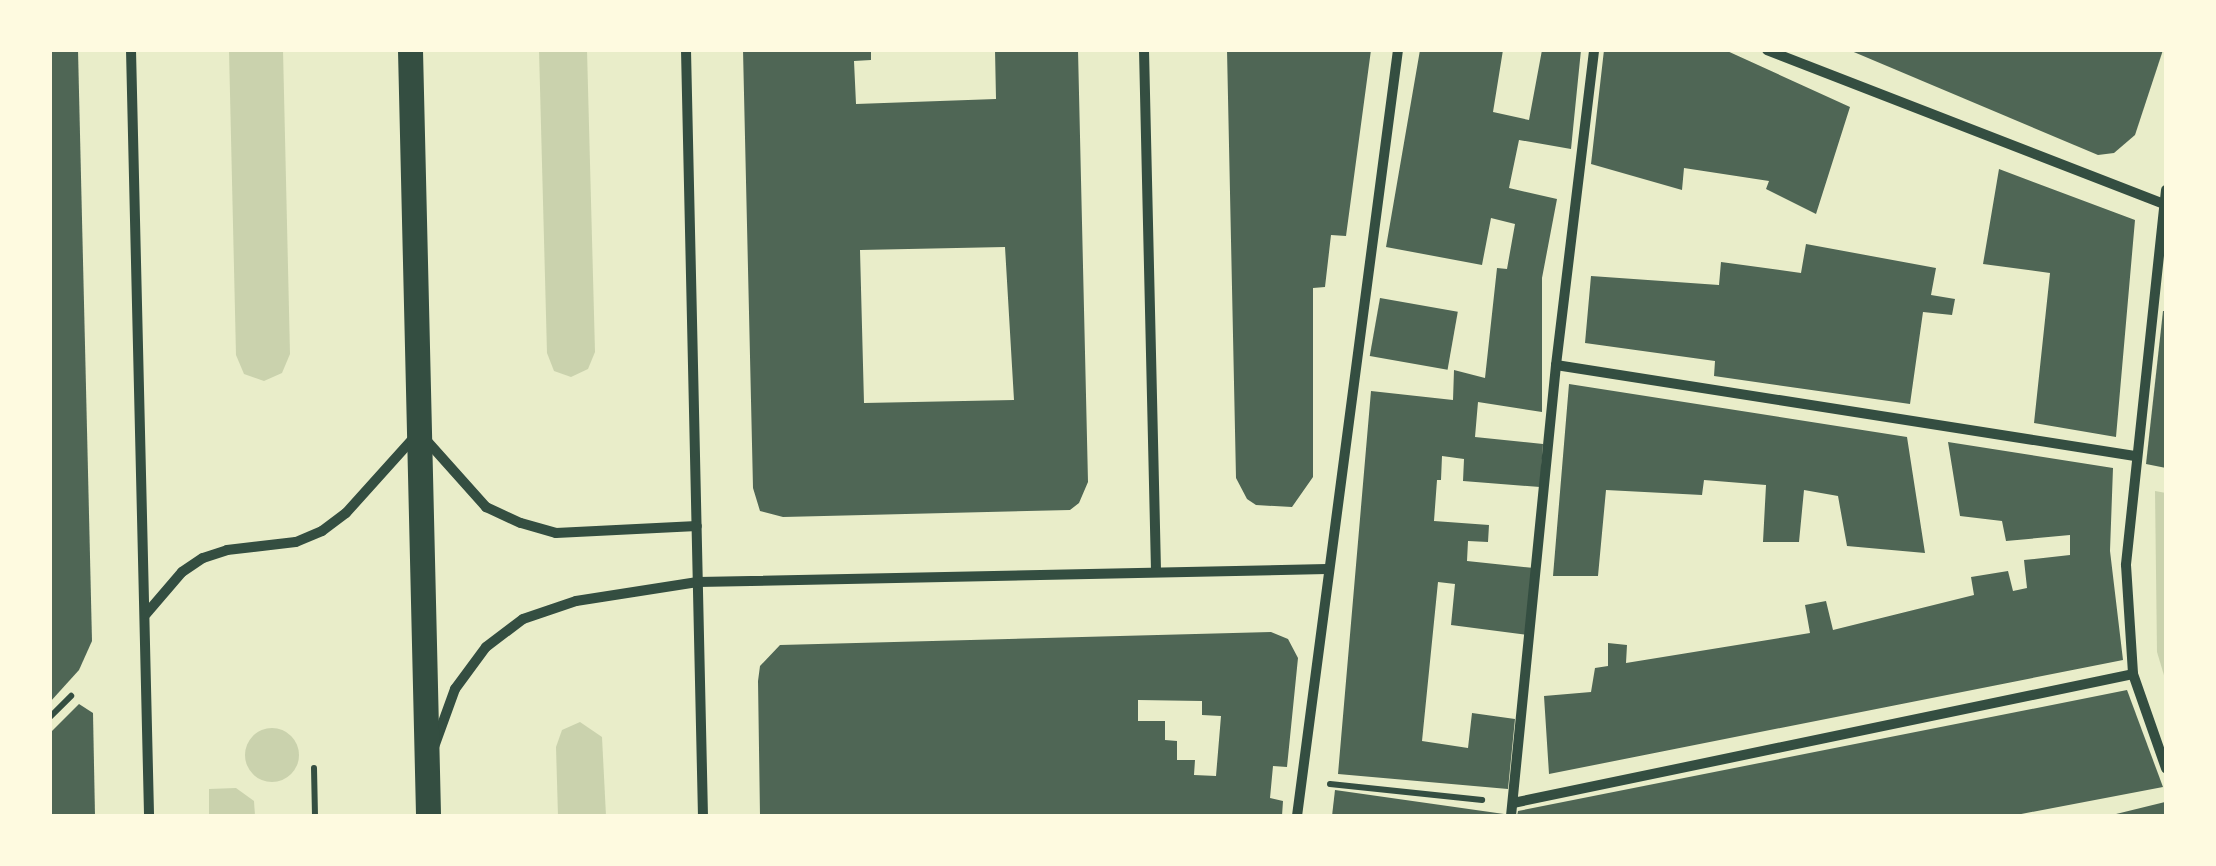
<!DOCTYPE html>
<html>
<head>
<meta charset="utf-8">
<style>
  body { margin:0 }
  #map { position:relative; width:2216px; height:866px; overflow:hidden; background:#e9edc9; font-family:"Asap Condensed",sans-serif }
  div>[style] { position:absolute }
  [style*='--x'] { left:calc(var(--x)*1px); top:calc(var(--y)*1px); width:calc(var(--w)*1px); rotate:calc(var(--a)*1deg) }
  .green>* { inset:0; background:#cad2ad }
  .round { border-radius:50% }
  .building>* { inset:0; background:#4f6655; transform-origin:0 0 }
  .path>* { height:6px; margin:-3px; padding:0 3px; transform-origin:3px; border-radius:3px; background:#344e41 }
  .minor>* { height:10px; margin:-5px; padding:0 5px; transform-origin:5px; border-radius:5px; background:#344e41 }
  .primary>* { height:25px; margin:-12.5px; padding:0 12.5px; transform-origin:12.5px; border-radius:12.5px; background:#344e41 }
  span { translate:-50% -50%; white-space:nowrap; text-align:center; line-height:1.15; -webkit-text-stroke:9px #fefae0; paint-order:stroke }
  .frame { position:absolute; inset:0; border:52px solid #fefae0; pointer-events:none }
</style>
</head>
<body>
<div id="map">
  <div class="green">
    <i style="clip-path:polygon(229px 50px,283px 50px,290px 354px,282px 373px,264px 381px,244px 374px,236px 355px)"></i>
    <i style="clip-path:polygon(539px 50px,587px 50px,595px 352px,588px 369px,571px 377px,554px 371px,547px 353px)"></i>
    <i style="clip-path:polygon(2155px 491px,2166px 493px,2166px 682px,2157px 652px)"></i>
    <i style="clip-path:polygon(580px 722px,602px 737px,606px 816px,558px 816px,556px 747px,562px 730px)"></i>
    <i class="round" style="left:245px;top:728px;width:54px;height:54px"></i>
    <i style="clip-path:polygon(236px 788px,254px 801px,255px 816px,209px 816px,209px 789px)"></i>
  </div>
  <div class="building">
    <i style="clip-path:polygon(50px 50px,78px 50px,92px 641px,79px 670px,50px 702px)"></i>
    <i style="clip-path:polygon(evenodd,743px 50px,871px 50px,871px 60px,854px 61px,856px 104px,996px 99px,995px 50px,1078px 50px,1088px 482px,1079px 503px,1070px 510px,783px 517px,760px 511px,753px 488px,743px 50px,1005px 247px,1014px 400px,864px 403px,860px 250px,1005px 247px)"></i>
    <i style="clip-path:polygon(1227px 50px,1371px 50px,1346px 236px,1331px 235px,1325px 287px,1313px 288px,1313px 477px,1292px 507px,1256px 505px,1247px 499px,1236px 478px)"></i>
    <i style="clip-path:polygon(1420px 50px,1503px 50px,1493px 112px,1529px 120px,1542px 50px,1581px 50px,1571px 149px,1519px 140px,1509px 188px,1557px 199px,1542px 278px,1542px 412px,1478px 402px,1475px 437px,1543px 444px,1540px 487px,1463px 481px,1464px 459px,1442px 456px,1441px 480px,1437px 480px,1434px 521px,1489px 525px,1488px 542px,1468px 541px,1467px 561px,1534px 568px,1527px 635px,1451px 625px,1455px 584px,1438px 582px,1422px 741px,1468px 748px,1472px 713px,1515px 719px,1508px 789px,1338px 774px,1371px 391px,1453px 400px,1454px 370px,1485px 378px,1497px 268px,1507px 269px,1515px 224px,1491px 218px,1482px 265px,1386px 247px)"></i>
    <i style="clip-path:polygon(1604px 50px,1725px 50px,1850px 107px,1816px 214px,1766px 189px,1769px 181px,1684px 168px,1682px 190px,1591px 164px)"></i>
    <i style="clip-path:polygon(1849px 50px,2163px 50px,2135px 135px,2114px 153px,2098px 155px)"></i>
    <i style="clip-path:polygon(1999px 169px,2135px 220px,2116px 437px,2034px 423px,2050px 273px,1983px 264px)"></i>
    <i style="clip-path:polygon(1806px 244px,1936px 268px,1931px 295px,1955px 299px,1952px 315px,1923px 312px,1910px 404px,1714px 376px,1715px 361px,1585px 343px,1591px 276px,1719px 285px,1721px 262px,1801px 273px)"></i>
    <i style="left:1380px;top:298px;width:79px;height:59px;rotate:10deg"></i>
    <i style="clip-path:polygon(2163px 311px,2166px 311px,2166px 468px,2146px 464px)"></i>
    <i style="clip-path:polygon(1569px 384px,1907px 437px,1925px 553px,1847px 546px,1838px 496px,1804px 490px,1799px 542px,1763px 542px,1766px 485px,1704px 480px,1702px 495px,1606px 490px,1598px 576px,1553px 576px)"></i>
    <i style="clip-path:polygon(1948px 442px,2113px 468px,2110px 551px,2123px 660px,1549px 774px,1544px 696px,1591px 692px,1595px 668px,1608px 666px,1608px 643px,1627px 645px,1626px 663px,1810px 633px,1805px 605px,1826px 601px,1833px 630px,1974px 595px,1971px 577px,2008px 571px,2013px 591px,2027px 588px,2024px 560px,2070px 555px,2070px 535px,2006px 541px,2002px 521px,1960px 516px)"></i>
    <i style="clip-path:polygon(evenodd,1271px 632px,1288px 639px,1298px 658px,1287px 767px,1273px 766px,1270px 798px,1283px 801px,1282px 816px,760px 816px,758px 681px,760px 666px,780px 645px,1271px 632px,1138px 700px,1202px 701px,1202px 715px,1221px 716px,1216px 776px,1194px 775px,1195px 760px,1177px 760px,1177px 741px,1165px 740px,1165px 721px,1138px 721px,1138px 700px)"></i>
    <i style="clip-path:polygon(2127px 690px,2163px 787px,2011px 816px,1517px 816px,1518px 811px)"></i>
    <i style="clip-path:polygon(79px 704px,93px 713px,95px 816px,50px 816px,50px 733px)"></i>
    <i style="clip-path:polygon(1335px 790px,1504px 814px,1504px 816px,1332px 816px)"></i>
    <i style="clip-path:polygon(2165px 802px,2166px 816px,2112px 816px,2112px 815px)"></i>
  </div>
  <div class="path">
    <i style="--x:50;--y:717;--w:30;--a:-45"></i>
    <i style="--x:314;--y:768;--w:48;--a:88.8"></i>
    <i style="--x:1330;--y:784;--w:153;--a:6"></i>
  </div>
  <div class="minor">
    <i style="--x:131;--y:50;--w:766;--a:88.65"></i>
    <i style="--x:686;--y:50;--w:766;--a:88.73"></i>
    <i style="--x:1144;--y:50;--w:522;--a:88.68"></i>
    <i style="--x:1767;--y:50;--w:424;--a:21.2"></i>
    <i style="--x:2166;--y:190;--w:377;--a:96.1"></i>
    <i style="--x:2126;--y:565;--w:109;--a:86.3"></i>
    <i style="--x:2133;--y:674;--w:100;--a:70.7"></i>
    <i style="--x:1556;--y:365;--w:586;--a:8.93"></i>
    <i style="--x:146;--y:614;--w:55;--a:-49.4"></i>
    <i style="--x:182;--y:572;--w:25;--a:-34"></i>
    <i style="--x:203;--y:558;--w:25;--a:-18"></i>
    <i style="--x:227;--y:550;--w:69;--a:-6.6"></i>
    <i style="--x:296;--y:542;--w:28;--a:-23"></i>
    <i style="--x:322;--y:531;--w:30;--a:-37"></i>
    <i style="--x:346;--y:513;--w:109;--a:-48"></i>
    <i style="--x:419;--y:432;--w:101;--a:48.2"></i>
    <i style="--x:486;--y:507;--w:38;--a:25"></i>
    <i style="--x:521;--y:523;--w:36;--a:16"></i>
    <i style="--x:556;--y:533;--w:141;--a:-2.8"></i>
    <i style="--x:434;--y:747;--w:62;--a:-70.1"></i>
    <i style="--x:455;--y:689;--w:52;--a:-53.6"></i>
    <i style="--x:486;--y:647;--w:46;--a:-37.1"></i>
    <i style="--x:523;--y:619;--w:56;--a:-18.8"></i>
    <i style="--x:576;--y:601;--w:123;--a:-8.9"></i>
    <i style="--x:698;--y:582;--w:629;--a:-1.18"></i>
    <i style="--x:1513;--y:803;--w:633;--a:-11.75"></i>
    <i style="--x:1297;--y:816;--w:773;--a:-82.49"></i>
    <i style="--x:1511;--y:816;--w:453;--a:-84.3"></i>
    <i style="--x:1556;--y:365;--w:317;--a:-83.1"></i>
  </div>
  <div class="primary">
    <i style="--x:410;--y:50;--w:766;--a:88.65"></i>
  </div>
  <div class="frame"></div>
</div>
</body>
</html>
